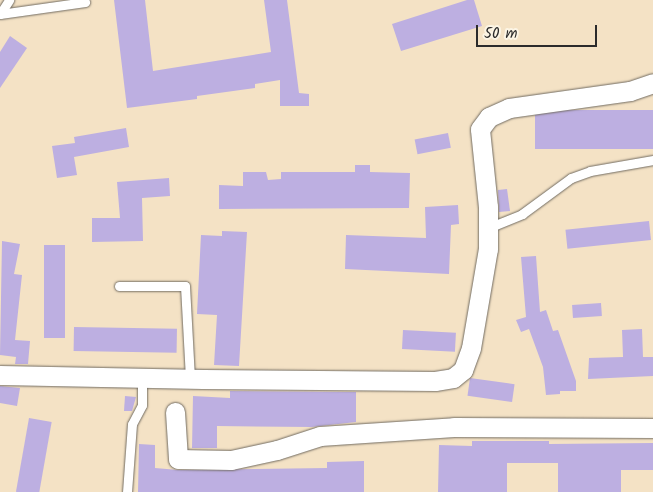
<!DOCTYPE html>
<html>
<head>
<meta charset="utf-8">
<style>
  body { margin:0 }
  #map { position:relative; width:653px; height:492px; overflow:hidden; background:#f4e2c5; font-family:Kalam,sans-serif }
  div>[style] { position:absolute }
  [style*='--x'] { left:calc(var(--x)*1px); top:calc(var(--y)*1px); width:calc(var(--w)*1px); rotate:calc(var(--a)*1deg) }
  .building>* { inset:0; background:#bdafe1; transform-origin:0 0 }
  .roads { filter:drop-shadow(0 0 1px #716b61) drop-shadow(0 0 1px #716b61) }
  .lane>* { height:9px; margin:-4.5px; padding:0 4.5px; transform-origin:4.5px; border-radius:4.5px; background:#fff }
  .street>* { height:19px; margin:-9.5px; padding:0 9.5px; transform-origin:9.5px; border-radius:9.5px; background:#fff }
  span { translate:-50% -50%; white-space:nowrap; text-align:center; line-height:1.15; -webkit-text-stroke:4.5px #fcf5e5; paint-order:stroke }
  .scale { position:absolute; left:476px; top:25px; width:121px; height:22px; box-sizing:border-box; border:2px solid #2b2b2b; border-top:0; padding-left:6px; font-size:15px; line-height:18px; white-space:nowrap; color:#2b2b2b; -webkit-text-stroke:4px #fcf5e5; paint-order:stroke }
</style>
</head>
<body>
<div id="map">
  <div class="building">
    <i style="clip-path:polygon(114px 0,145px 0,153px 71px,271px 52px,264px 0,287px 0,299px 93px,309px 94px,309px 106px,280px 106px,280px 80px,255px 84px,255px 88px,197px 96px,197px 99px,127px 108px)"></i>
    <i style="clip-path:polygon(467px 0,474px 0,482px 26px,401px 51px,392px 24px)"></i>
    <i style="clip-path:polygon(10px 36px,27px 48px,0 88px,0 52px)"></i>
    <i style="left:653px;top:110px;width:39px;height:118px;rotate:90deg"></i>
    <i style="clip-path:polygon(126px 128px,129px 147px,74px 157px,77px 175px,57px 178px,52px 146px,75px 143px,74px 137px)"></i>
    <i style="left:448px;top:133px;width:15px;height:34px;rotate:79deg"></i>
    <i style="clip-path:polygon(355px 165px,370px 165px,370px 172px,410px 173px,409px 208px,219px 209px,219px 185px,243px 186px,243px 172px,266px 172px,268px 180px,281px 179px,281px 172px,355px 172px)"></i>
    <i style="clip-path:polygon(169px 178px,170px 196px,142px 198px,143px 241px,92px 242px,92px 218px,120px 218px,117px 182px)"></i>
    <i style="clip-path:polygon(507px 189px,510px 211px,499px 212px,498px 190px)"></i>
    <i style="clip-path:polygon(458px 205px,459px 224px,451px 225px,449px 274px,345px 269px,346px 235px,426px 238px,425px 207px)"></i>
    <i style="left:649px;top:221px;width:19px;height:84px;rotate:84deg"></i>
    <i style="clip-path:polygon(222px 231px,247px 232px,239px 366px,214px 365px,217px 315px,197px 314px,201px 235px,222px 236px)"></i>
    <i style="clip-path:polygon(2px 241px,20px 244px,14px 274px,22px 275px,15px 340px,30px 341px,28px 364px,15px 364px,16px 357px,0 355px)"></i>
    <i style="left:44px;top:245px;width:21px;height:93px"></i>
    <i style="clip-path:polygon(536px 256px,540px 312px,546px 310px,553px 331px,558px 330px,576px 381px,576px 391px,560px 391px,560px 394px,546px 395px,543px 367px,529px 329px,521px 332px,516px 320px,526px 317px,521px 257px)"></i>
    <i style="left:601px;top:303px;width:13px;height:29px;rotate:86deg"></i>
    <i style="left:74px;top:327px;width:103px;height:24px;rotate:1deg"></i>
    <i style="clip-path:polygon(642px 329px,643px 357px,653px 357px,653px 376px,588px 379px,589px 358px,623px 357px,622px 330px)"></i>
    <i style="left:403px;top:330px;width:53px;height:19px;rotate:3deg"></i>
    <i style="left:470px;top:378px;width:45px;height:18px;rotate:8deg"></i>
    <i style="clip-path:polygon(0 386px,20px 388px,17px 406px,0 403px)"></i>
    <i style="clip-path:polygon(230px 391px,356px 392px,356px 422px,312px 427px,217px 426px,217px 448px,192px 448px,193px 396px,230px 398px)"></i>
    <i style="clip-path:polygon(125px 396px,136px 397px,132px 411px,124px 411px)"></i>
    <i style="left:29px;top:418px;width:23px;height:75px;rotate:10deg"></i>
    <i style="clip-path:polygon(472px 441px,549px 441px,549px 444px,653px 443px,653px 470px,621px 470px,621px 492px,558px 492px,558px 463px,507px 463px,507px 492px,438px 492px,439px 445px,472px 446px)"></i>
    <i style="clip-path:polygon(139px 444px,155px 445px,155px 468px,178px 470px,327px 468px,327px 462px,364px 461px,364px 492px,138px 492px)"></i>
  </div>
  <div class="roads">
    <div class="lane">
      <i style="--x:0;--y:14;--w:86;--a:-8"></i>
      <i style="--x:0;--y:14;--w:17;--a:-57"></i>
      <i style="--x:488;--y:228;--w:37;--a:-22"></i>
      <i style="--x:522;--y:214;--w:61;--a:-36.3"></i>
      <i style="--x:571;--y:178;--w:20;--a:-20"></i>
      <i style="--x:590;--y:171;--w:64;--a:-9.9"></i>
      <i style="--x:119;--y:286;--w:66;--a:0"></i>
      <i style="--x:185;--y:286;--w:93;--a:86.9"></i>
      <i style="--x:127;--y:492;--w:68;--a:-85.8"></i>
      <i style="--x:132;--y:424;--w:21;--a:-62"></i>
      <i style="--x:142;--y:405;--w:27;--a:-90"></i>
    </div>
    <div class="street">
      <i style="--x:0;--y:375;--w:203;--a:1.1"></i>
      <i style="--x:203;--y:379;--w:232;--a:0.5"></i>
      <i style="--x:435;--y:381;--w:18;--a:-9"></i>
      <i style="--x:453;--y:378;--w:13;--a:-39"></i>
      <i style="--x:463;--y:370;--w:23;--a:-70"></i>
      <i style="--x:471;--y:348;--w:100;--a:-80.3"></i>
      <i style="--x:488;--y:249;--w:42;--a:-90"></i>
      <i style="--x:488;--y:207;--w:78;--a:-95.9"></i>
      <i style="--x:480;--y:129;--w:15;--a:-53"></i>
      <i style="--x:489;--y:117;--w:22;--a:-24"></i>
      <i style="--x:509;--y:108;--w:122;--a:-8"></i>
      <i style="--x:630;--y:91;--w:24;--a:-19"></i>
      <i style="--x:175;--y:412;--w:47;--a:86.3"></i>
      <i style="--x:178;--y:459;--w:53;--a:1.1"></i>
      <i style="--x:231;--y:460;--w:47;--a:-12.3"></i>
      <i style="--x:277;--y:450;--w:45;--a:-18"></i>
      <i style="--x:320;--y:436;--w:134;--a:-3.8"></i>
      <i style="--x:454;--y:427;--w:199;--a:0.3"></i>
    </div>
  </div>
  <div class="scale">50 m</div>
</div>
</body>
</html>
